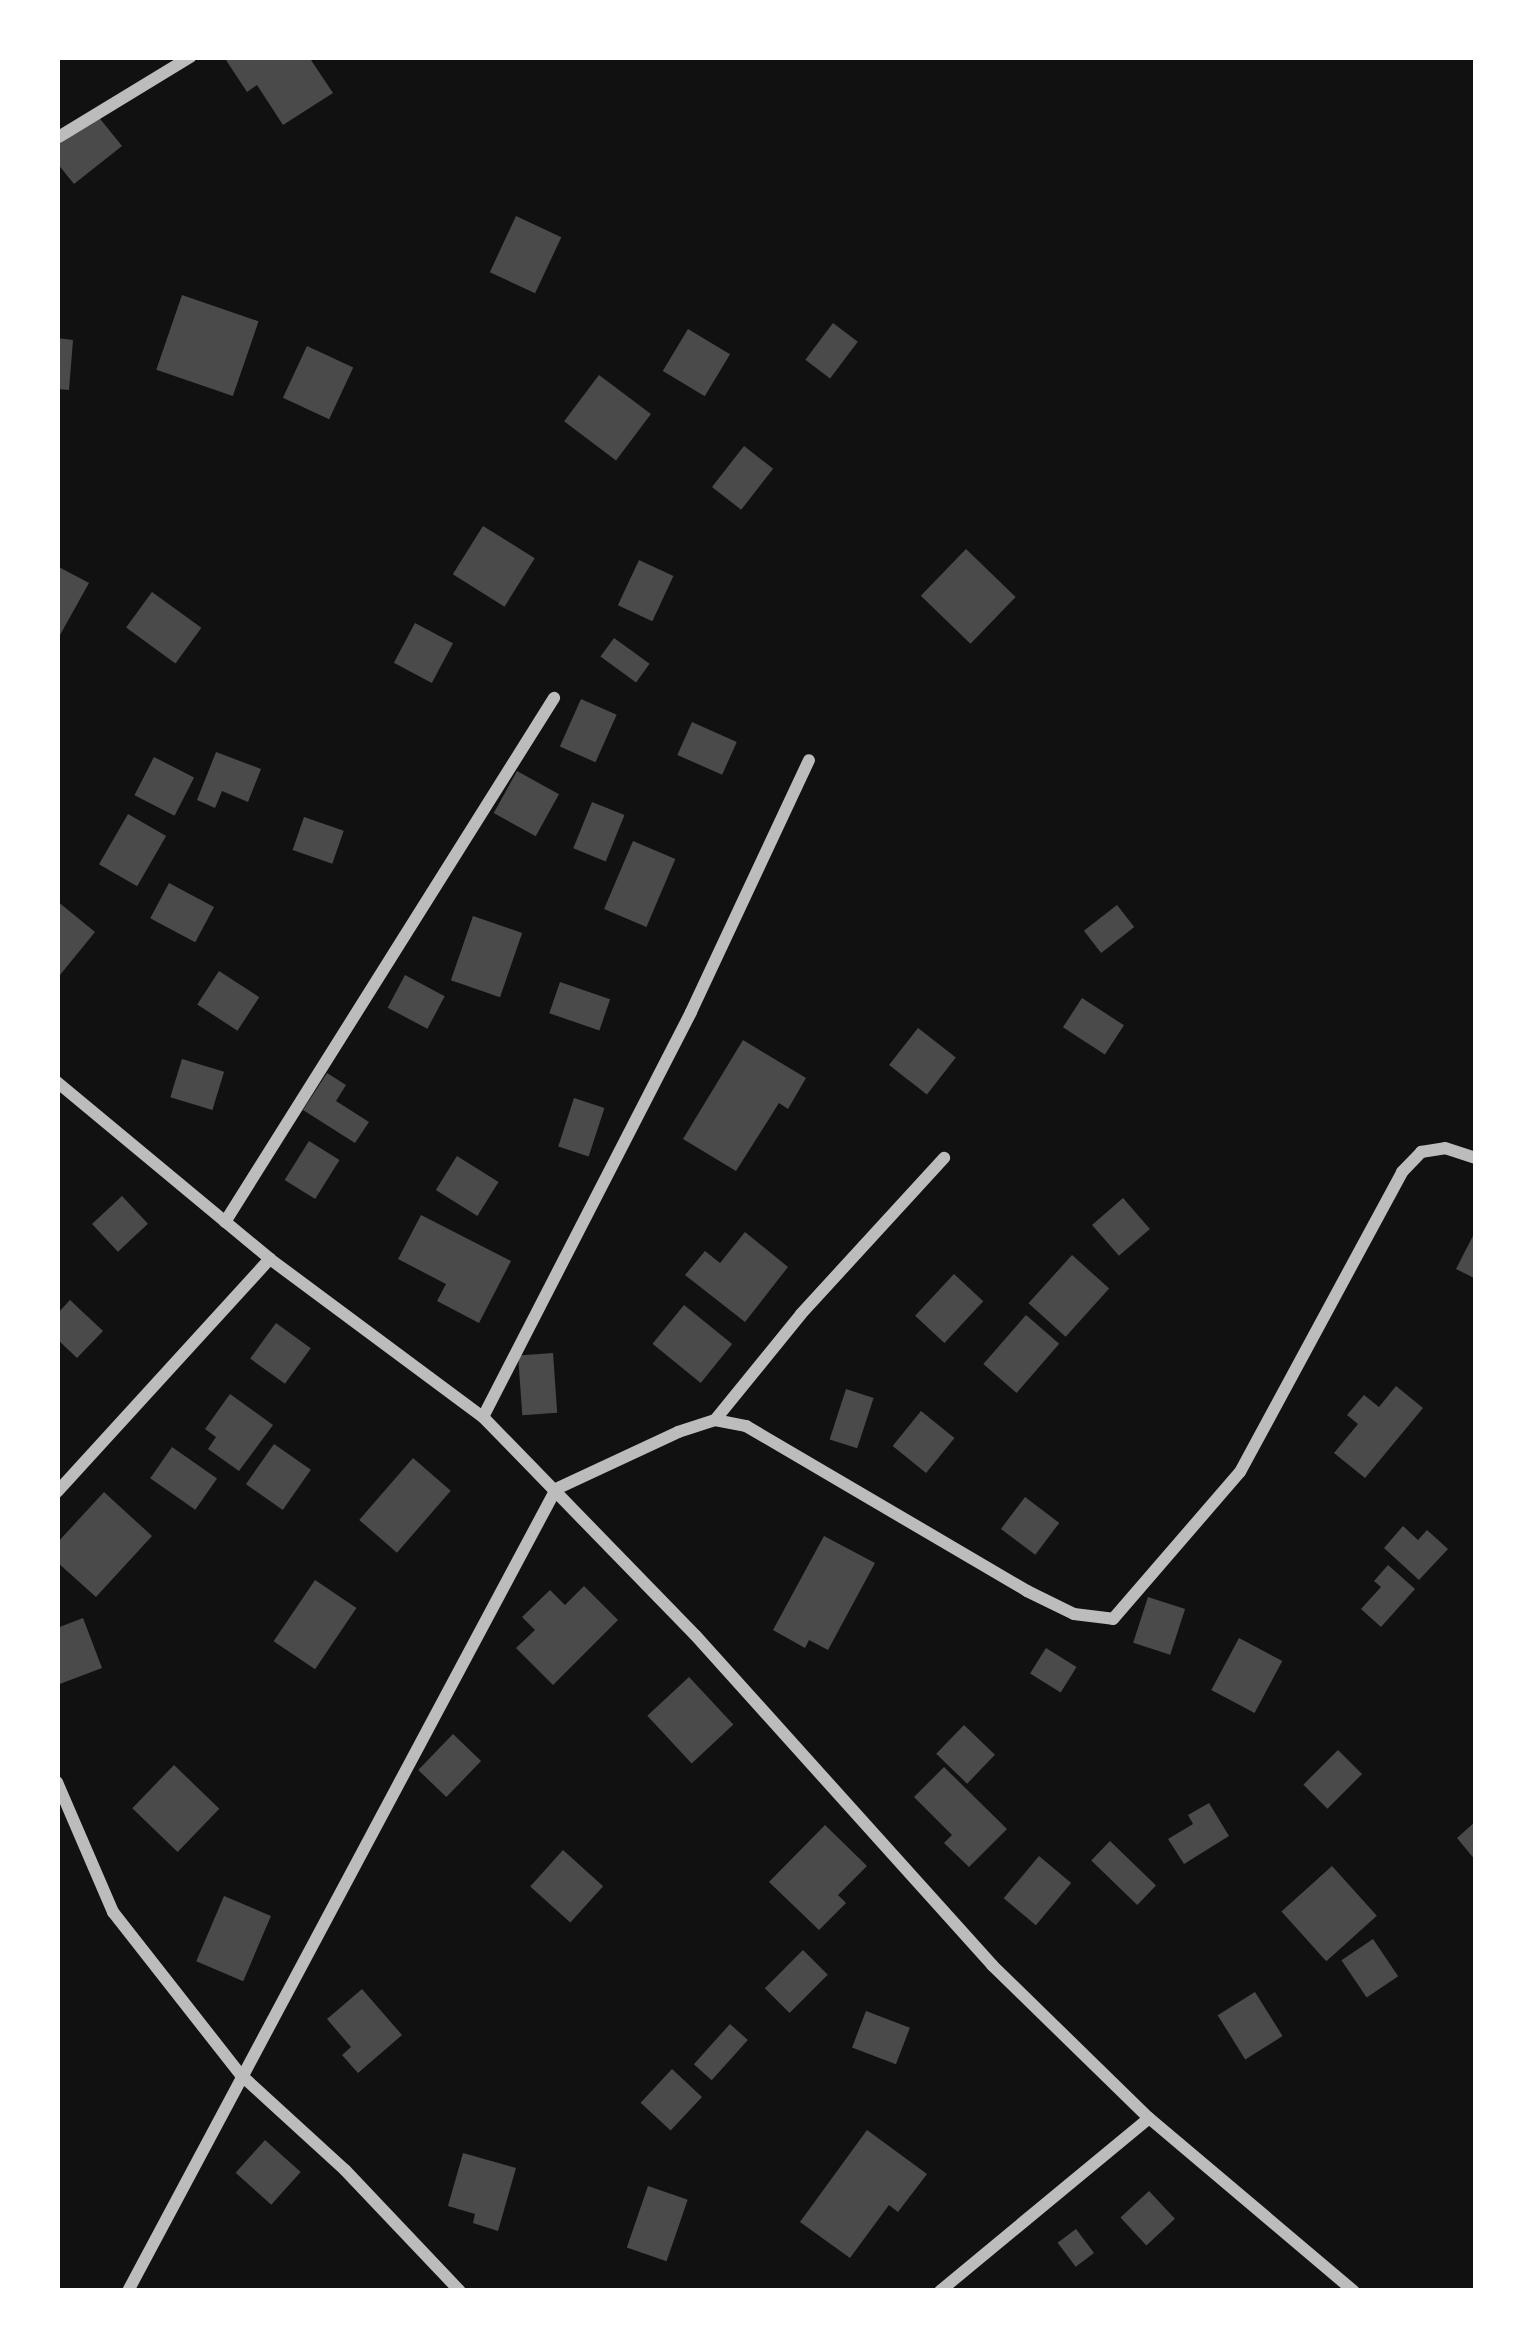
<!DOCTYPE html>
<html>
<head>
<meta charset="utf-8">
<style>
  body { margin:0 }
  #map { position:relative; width:1533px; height:2348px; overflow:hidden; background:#111; font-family:"Golos Text",sans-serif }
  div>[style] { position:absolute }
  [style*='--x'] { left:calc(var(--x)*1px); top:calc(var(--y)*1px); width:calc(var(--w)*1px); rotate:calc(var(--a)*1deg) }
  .building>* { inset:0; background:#4a4a4a; transform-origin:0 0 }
  .minor>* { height:12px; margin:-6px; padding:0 6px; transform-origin:6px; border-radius:6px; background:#bcbcbc }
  span { translate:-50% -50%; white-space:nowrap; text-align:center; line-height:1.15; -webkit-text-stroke:10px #fff; paint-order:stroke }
  .frame { position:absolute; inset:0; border:60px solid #fff; pointer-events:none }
</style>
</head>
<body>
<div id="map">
  <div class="building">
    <i style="clip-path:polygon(224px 57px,309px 57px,333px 93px,283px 125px,257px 85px,247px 92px)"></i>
    <i style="clip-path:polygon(97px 115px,122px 146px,74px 184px,57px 163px,57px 146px)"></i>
    <i style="left:516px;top:216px;width:50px;height:62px;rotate:25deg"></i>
    <i style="left:182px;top:295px;width:81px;height:79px;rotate:19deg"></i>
    <i style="left:833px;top:323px;width:31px;height:46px;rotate:37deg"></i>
    <i style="left:688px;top:329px;width:49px;height:49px;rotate:31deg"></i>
    <i style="clip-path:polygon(57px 338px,73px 340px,69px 390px,57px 389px)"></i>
    <i style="left:307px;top:346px;width:51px;height:57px;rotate:25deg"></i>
    <i style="left:599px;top:375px;width:65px;height:58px;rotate:37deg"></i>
    <i style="left:744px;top:446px;width:37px;height:52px;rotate:38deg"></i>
    <i style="left:483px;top:526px;width:61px;height:57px;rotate:32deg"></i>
    <i style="left:966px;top:549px;width:69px;height:65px;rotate:44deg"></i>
    <i style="left:639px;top:560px;width:38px;height:50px;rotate:25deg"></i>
    <i style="clip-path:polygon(57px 566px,89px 583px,60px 635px,57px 633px)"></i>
    <i style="left:152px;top:592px;width:61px;height:44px;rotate:36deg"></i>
    <i style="left:415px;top:623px;width:43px;height:45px;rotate:28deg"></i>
    <i style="left:614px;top:638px;width:44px;height:23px;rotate:36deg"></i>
    <i style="left:581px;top:699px;width:39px;height:52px;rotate:24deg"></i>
    <i style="left:692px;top:722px;width:49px;height:36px;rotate:24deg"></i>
    <i style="clip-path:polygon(216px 752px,261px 769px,248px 802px,222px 791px,215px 808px,197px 800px)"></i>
    <i style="left:154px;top:757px;width:45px;height:43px;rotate:27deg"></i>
    <i style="left:517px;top:771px;width:48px;height:48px;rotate:29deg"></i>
    <i style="left:592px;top:802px;width:35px;height:50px;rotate:22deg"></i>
    <i style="left:128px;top:814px;width:44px;height:58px;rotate:30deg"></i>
    <i style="left:304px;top:817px;width:42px;height:35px;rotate:19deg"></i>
    <i style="left:633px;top:841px;width:46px;height:74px;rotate:23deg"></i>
    <i style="left:169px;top:883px;width:51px;height:40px;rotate:28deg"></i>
    <i style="clip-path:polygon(57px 901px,95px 932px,60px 975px,57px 972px)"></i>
    <i style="left:1117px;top:905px;width:28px;height:42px;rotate:52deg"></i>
    <i style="left:473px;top:916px;width:52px;height:68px;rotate:19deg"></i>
    <i style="left:219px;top:971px;width:48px;height:40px;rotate:33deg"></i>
    <i style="left:405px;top:975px;width:45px;height:37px;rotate:28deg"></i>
    <i style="left:560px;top:982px;width:53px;height:33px;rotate:19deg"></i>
    <i style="left:1082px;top:998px;width:50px;height:35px;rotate:33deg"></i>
    <i style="left:918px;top:1028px;width:48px;height:47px;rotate:38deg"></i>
    <i style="clip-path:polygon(743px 1040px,806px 1078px,788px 1109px,779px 1103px,736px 1171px,683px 1139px)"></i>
    <i style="left:182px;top:1059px;width:44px;height:40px;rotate:17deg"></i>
    <i style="clip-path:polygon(327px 1073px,346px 1085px,336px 1101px,369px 1122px,355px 1143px,303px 1110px)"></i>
    <i style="left:574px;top:1098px;width:32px;height:51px;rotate:18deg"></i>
    <i style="left:309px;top:1141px;width:36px;height:46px;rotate:32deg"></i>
    <i style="left:457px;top:1156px;width:49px;height:40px;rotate:32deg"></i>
    <i style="left:122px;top:1196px;width:38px;height:41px;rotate:47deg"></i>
    <i style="left:1123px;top:1198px;width:41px;height:41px;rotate:49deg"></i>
    <i style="clip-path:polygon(421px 1215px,511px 1261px,479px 1323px,437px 1301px,446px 1284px,398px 1259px)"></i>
    <i style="clip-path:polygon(1476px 1230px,1476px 1279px,1456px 1269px)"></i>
    <i style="clip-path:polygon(745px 1232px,788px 1267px,745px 1322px,685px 1275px,705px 1251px,720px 1263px)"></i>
    <i style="left:1072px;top:1255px;width:50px;height:65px;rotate:42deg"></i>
    <i style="left:954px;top:1274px;width:40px;height:57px;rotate:43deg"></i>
    <i style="clip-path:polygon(70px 1300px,103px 1331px,77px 1358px,57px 1339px,57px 1314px)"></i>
    <i style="left:684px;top:1305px;width:62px;height:50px;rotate:39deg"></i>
    <i style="left:1026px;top:1315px;width:44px;height:65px;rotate:41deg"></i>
    <i style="left:276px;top:1323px;width:43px;height:44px;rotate:36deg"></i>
    <i style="left:553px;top:1353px;width:60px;height:35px;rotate:86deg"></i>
    <i style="clip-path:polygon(1396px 1386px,1423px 1408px,1365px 1478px,1334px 1453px,1358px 1424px,1347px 1415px,1364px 1395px,1379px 1407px)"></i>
    <i style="left:846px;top:1389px;width:29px;height:53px;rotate:18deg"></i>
    <i style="clip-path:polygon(230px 1394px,273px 1425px,239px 1471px,208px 1449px,216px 1437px,205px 1429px)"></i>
    <i style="left:921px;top:1411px;width:43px;height:45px;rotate:39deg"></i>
    <i style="left:274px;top:1444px;width:45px;height:49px;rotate:35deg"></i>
    <i style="left:172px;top:1447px;width:55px;height:38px;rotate:35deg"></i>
    <i style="left:413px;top:1458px;width:50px;height:82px;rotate:41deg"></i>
    <i style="clip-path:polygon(104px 1492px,152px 1536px,96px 1597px,57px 1562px,57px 1543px)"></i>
    <i style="left:1025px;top:1497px;width:43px;height:40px;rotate:37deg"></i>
    <i style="clip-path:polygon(1403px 1526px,1418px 1540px,1427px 1530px,1448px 1549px,1419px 1580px,1384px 1548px)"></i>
    <i style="clip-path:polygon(824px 1536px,875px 1563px,828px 1650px,809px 1640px,805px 1648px,773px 1630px)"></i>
    <i style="clip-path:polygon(1388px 1565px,1415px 1589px,1381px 1627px,1361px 1609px,1381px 1587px,1374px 1581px)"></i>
    <i style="left:315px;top:1580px;width:50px;height:74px;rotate:34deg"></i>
    <i style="clip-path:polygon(584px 1586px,618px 1620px,553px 1685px,516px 1648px,535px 1630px,522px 1617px,550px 1590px,565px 1605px)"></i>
    <i style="left:1148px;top:1597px;width:39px;height:48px;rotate:18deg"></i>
    <i style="clip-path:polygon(83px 1618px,102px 1668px,57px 1685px,57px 1628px)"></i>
    <i style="left:1239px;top:1638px;width:49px;height:59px;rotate:28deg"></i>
    <i style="left:1046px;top:1648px;width:36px;height:30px;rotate:32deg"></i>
    <i style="left:689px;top:1677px;width:65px;height:57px;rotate:47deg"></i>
    <i style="left:964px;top:1725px;width:43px;height:40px;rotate:44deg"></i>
    <i style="left:453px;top:1734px;width:39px;height:50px;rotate:44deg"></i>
    <i style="left:1338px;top:1750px;width:34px;height:49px;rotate:45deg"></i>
    <i style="left:174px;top:1765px;width:63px;height:60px;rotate:44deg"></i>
    <i style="clip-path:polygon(944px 1767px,1007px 1829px,969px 1867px,944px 1843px,952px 1835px,914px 1797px)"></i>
    <i style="clip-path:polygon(1209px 1803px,1229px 1836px,1184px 1864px,1168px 1839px,1193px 1824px,1188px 1815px)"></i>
    <i style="clip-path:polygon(1476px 1821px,1476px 1861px,1457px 1838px)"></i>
    <i style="clip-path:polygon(825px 1825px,867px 1866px,838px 1895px,846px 1903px,819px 1930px,769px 1882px)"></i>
    <i style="left:1110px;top:1841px;width:64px;height:27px;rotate:44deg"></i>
    <i style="left:563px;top:1850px;width:54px;height:49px;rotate:42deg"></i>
    <i style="left:1039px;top:1856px;width:42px;height:55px;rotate:40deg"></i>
    <i style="left:1332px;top:1866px;width:67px;height:68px;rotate:48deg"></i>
    <i style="left:224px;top:1896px;width:51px;height:71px;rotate:23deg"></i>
    <i style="left:1373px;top:1939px;width:45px;height:38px;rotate:56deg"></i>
    <i style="left:803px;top:1950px;width:35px;height:54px;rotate:45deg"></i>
    <i style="clip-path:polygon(362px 1989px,402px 2035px,358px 2073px,342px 2055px,351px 2047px,327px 2019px)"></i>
    <i style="left:1255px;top:1992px;width:52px;height:44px;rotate:58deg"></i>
    <i style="left:866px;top:2011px;width:47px;height:39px;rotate:21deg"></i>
    <i style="left:730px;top:2024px;width:24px;height:54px;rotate:42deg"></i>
    <i style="left:672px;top:2069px;width:41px;height:46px;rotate:43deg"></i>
    <i style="clip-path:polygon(867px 2130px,927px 2174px,898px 2212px,889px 2205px,850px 2258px,800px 2222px)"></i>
    <i style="left:265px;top:2140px;width:48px;height:44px;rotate:42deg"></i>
    <i style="clip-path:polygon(463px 2153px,516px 2168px,498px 2231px,473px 2223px,475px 2214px,448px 2206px)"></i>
    <i style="left:648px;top:2186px;width:42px;height:65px;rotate:19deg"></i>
    <i style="left:1149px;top:2191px;width:38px;height:39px;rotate:47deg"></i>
    <i style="left:1076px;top:2229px;width:30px;height:23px;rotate:53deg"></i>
  </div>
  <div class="minor">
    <i style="--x:57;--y:138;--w:156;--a:-31.3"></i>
    <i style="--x:57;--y:1082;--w:277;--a:39.7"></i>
    <i style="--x:270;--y:1259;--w:265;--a:36.6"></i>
    <i style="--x:483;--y:1417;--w:305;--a:45.8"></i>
    <i style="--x:696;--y:1636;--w:443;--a:48"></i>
    <i style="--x:992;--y:1965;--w:219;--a:44.3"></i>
    <i style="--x:1149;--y:2118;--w:268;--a:40.2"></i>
    <i style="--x:225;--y:1222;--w:619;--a:-57.88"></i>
    <i style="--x:483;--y:1417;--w:455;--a:-62.8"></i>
    <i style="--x:691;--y:1012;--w:278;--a:-64.9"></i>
    <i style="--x:715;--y:1420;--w:136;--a:-50.9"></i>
    <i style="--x:801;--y:1314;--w:212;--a:-47.5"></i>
    <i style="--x:57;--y:1492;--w:316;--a:-47.6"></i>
    <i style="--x:57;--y:1782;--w:142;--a:66.7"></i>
    <i style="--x:113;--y:1912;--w:207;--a:51.9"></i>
    <i style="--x:241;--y:2075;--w:141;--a:42.4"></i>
    <i style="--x:345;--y:2170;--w:167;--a:46.5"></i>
    <i style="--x:128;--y:2291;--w:909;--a:-61.91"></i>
    <i style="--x:556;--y:1489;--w:135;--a:-25"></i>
    <i style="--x:678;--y:1432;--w:39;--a:-18"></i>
    <i style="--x:715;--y:1420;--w:32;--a:11"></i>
    <i style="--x:746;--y:1426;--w:326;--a:30.4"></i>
    <i style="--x:1027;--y:1591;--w:52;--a:26.1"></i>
    <i style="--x:1074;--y:1614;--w:39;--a:7"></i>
    <i style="--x:1113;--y:1619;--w:194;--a:-49.2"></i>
    <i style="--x:1240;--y:1472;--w:341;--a:-61.6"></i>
    <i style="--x:1402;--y:1172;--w:28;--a:-46"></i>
    <i style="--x:1421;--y:1152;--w:24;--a:-9"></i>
    <i style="--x:1445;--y:1148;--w:33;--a:18"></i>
    <i style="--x:940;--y:2291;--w:271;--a:-39.6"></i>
  </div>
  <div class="frame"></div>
</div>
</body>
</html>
